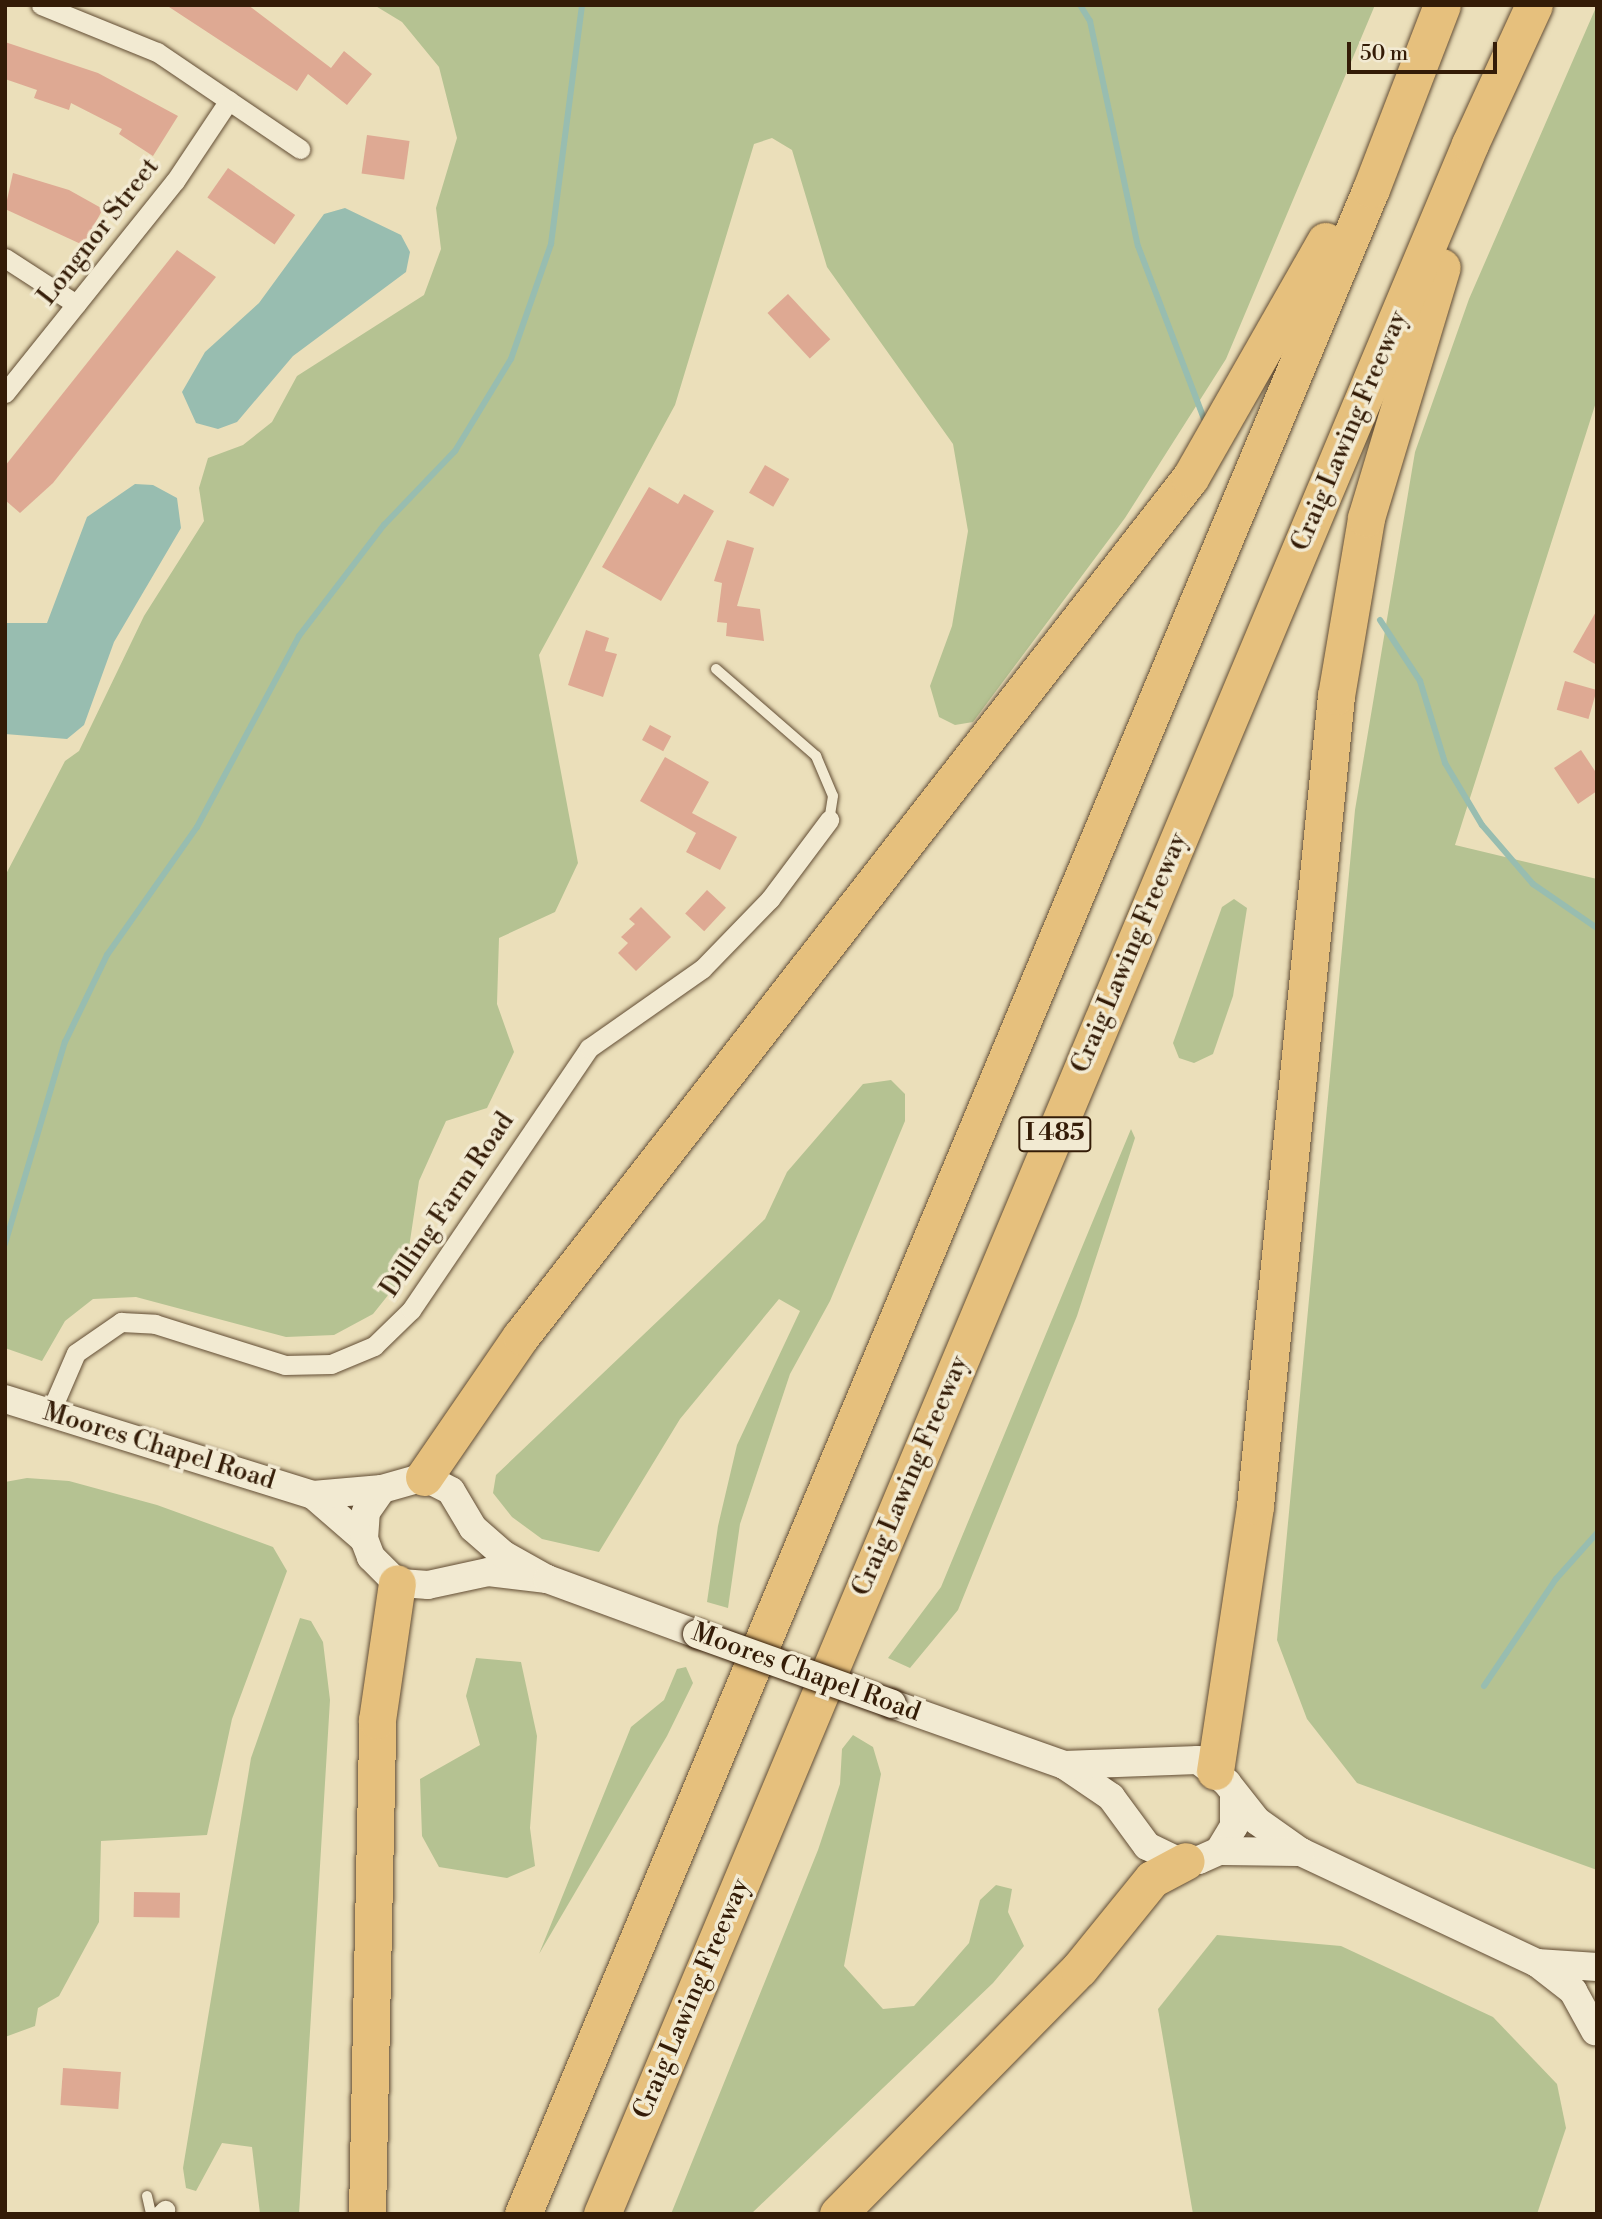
<!DOCTYPE html>
<html>
<head>
<meta charset="utf-8">
<style>
  body { margin:0 }
  #map { position:relative; width:1602px; height:2219px; overflow:hidden; background:#ebdfba; font-family:"Libre Bodoni",serif }
  div>[style] { position:absolute }
  [style*='--x'] { left:calc(var(--x)*1px); top:calc(var(--y)*1px); width:calc(var(--w)*1px); rotate:calc(var(--a)*1deg) }
  .green>* { inset:0; background:#b5c292 }
  .water>* { inset:0; background:#98bdb0 }
  .stream>* { height:6px; margin:-3px; padding:0 3px; transform-origin:3px; border-radius:3px; background:#98bdb0 }
  .building>* { inset:0; background:#dea993; transform-origin:0 0 }
  .roads { filter:drop-shadow(0 0 2px #624d34) drop-shadow(0 0 2px #624d34) }
  .lane>* { height:10px; margin:-5px; padding:0 5px; transform-origin:5px; border-radius:5px; background:#f2ead2 }
  .street>* { height:19px; margin:-9.5px; padding:0 9.5px; transform-origin:9.5px; border-radius:9.5px; background:#f2ead2 }
  .secondary>* { height:28px; margin:-14px; padding:0 14px; transform-origin:14px; border-radius:14px; background:#f2ead2 }
  .highway>* { height:37px; margin:-18.5px; padding:0 18.5px; transform-origin:18.5px; border-radius:18.5px; background:#e6c07d }
  .bridges { filter:drop-shadow(0 0 2px #341c07) drop-shadow(0 0 2px #341c07) }
  .secondary-bridge>* { height:28px; margin:-14px; padding:0 14px; transform-origin:14px; border-radius:14px; background:#f2ead2 }
  span { translate:-50% -50%; white-space:nowrap; text-align:center; line-height:1.15; -webkit-text-stroke:7px #f2ead2; paint-order:stroke }
  .shield-label span { padding:2px 5px; background:#f2ead2; border:2px solid; border-radius:5px; -webkit-text-stroke-width:0 }
  .shield-label { font-size:24px; color:#341c07; font-weight:700 }
  .street-label { font-size:26px; color:#341c07 }
  .frame { position:absolute; inset:0; border:7px solid #341c07; pointer-events:none }
  .scale { position:absolute; left:1347px; top:42px; width:150px; height:32px; box-sizing:border-box; border:4px solid #341c07; border-top:0; padding-left:9px; font-size:21px; line-height:24px; white-space:nowrap; color:#341c07; -webkit-text-stroke:5px #f2ead2; paint-order:stroke }
</style>
</head>
<body>
<div id="map">
  <div class="green">
    <i style="clip-path:polygon(374px 5px,1375px 5px,1226px 359px,1125px 518px,973px 722px,955px 725px,939px 717px,930px 686px,952px 626px,968px 531px,953px 444px,827px 267px,792px 150px,772px 138px,754px 144px,675px 405px,539px 655px,578px 863px,555px 912px,499px 938px,497px 1004px,514px 1052px,487px 1108px,446px 1121px,419px 1181px,405px 1274px,373px 1314px,334px 1335px,286px 1337px,136px 1297px,93px 1299px,65px 1321px,42px 1361px,5px 1348px,5px 876px,65px 761px,79px 751px,144px 616px,204px 521px,199px 488px,208px 458px,243px 445px,272px 422px,297px 376px,424px 295px,441px 249px,436px 208px,457px 138px,439px 67px,402px 22px)"></i>
    <i style="clip-path:polygon(1597px 5px,1597px 399px,1455px 845px,1597px 879px,1597px 1870px,1357px 1783px,1307px 1719px,1277px 1640px,1355px 810px,1415px 452px,1469px 299px)"></i>
    <i style="clip-path:polygon(1234px 899px,1247px 908px,1233px 996px,1213px 1054px,1194px 1063px,1179px 1058px,1173px 1043px,1222px 907px)"></i>
    <i style="clip-path:polygon(891px 1080px,905px 1094px,905px 1121px,830px 1301px,790px 1374px,740px 1524px,728px 1608px,707px 1602px,718px 1526px,737px 1445px,800px 1311px,779px 1299px,680px 1419px,599px 1552px,542px 1539px,512px 1517px,493px 1493px,496px 1475px,765px 1219px,787px 1172px,863px 1084px)"></i>
    <i style="clip-path:polygon(1131px 1129px,1135px 1138px,1077px 1316px,958px 1610px,910px 1668px,888px 1658px,941px 1587px)"></i>
    <i style="clip-path:polygon(27px 1478px,69px 1481px,157px 1505px,273px 1547px,287px 1571px,232px 1719px,207px 1835px,101px 1841px,99px 1922px,59px 1996px,38px 2008px,35px 2026px,5px 2037px,5px 1482px)"></i>
    <i style="clip-path:polygon(300px 1618px,311px 1621px,323px 1642px,330px 1700px,299px 2214px,260px 2214px,252px 2147px,222px 2143px,196px 2191px,186px 2188px,183px 2168px,251px 1758px)"></i>
    <i style="clip-path:polygon(476px 1658px,521px 1662px,537px 1736px,530px 1828px,535px 1866px,507px 1878px,439px 1867px,422px 1836px,420px 1779px,480px 1745px,466px 1696px)"></i>
    <i style="clip-path:polygon(686px 1667px,693px 1683px,667px 1736px,539px 1954px,631px 1727px,664px 1700px,677px 1669px)"></i>
    <i style="clip-path:polygon(853px 1735px,873px 1747px,881px 1774px,844px 1966px,883px 2009px,914px 2006px,969px 1943px,980px 1900px,996px 1885px,1012px 1889px,1008px 1912px,1024px 1946px,993px 1983px,751px 2214px,671px 2214px,818px 1850px,840px 1784px,842px 1749px)"></i>
    <i style="clip-path:polygon(1217px 1935px,1341px 1946px,1493px 2017px,1557px 2084px,1566px 2128px,1537px 2214px,1193px 2214px,1158px 2009px)"></i>
  </div>
  <div class="water">
    <i style="clip-path:polygon(345px 208px,401px 235px,410px 252px,406px 272px,293px 356px,237px 422px,218px 429px,196px 423px,182px 392px,205px 352px,259px 303px,324px 214px)"></i>
    <i style="clip-path:polygon(135px 484px,153px 485px,177px 498px,181px 528px,114px 642px,84px 725px,67px 739px,5px 734px,5px 623px,47px 623px,87px 517px)"></i>
  </div>
  <div class="stream">
    <i style="--x:1080;--y:5;--w:19;--a:58"></i>
    <i style="--x:1090;--y:21;--w:230;--a:78"></i>
    <i style="--x:1138;--y:246;--w:185;--a:69.1"></i>
    <i style="--x:1380;--y:620;--w:73;--a:56.7"></i>
    <i style="--x:1420;--y:681;--w:86;--a:73"></i>
    <i style="--x:1445;--y:763;--w:72;--a:59.2"></i>
    <i style="--x:1482;--y:825;--w:78;--a:49.2"></i>
    <i style="--x:1533;--y:884;--w:78;--a:34.5"></i>
    <i style="--x:5;--y:1244;--w:211;--a:-73.5"></i>
    <i style="--x:65;--y:1042;--w:97;--a:-64.2"></i>
    <i style="--x:107;--y:955;--w:156;--a:-54.9"></i>
    <i style="--x:197;--y:827;--w:217;--a:-61.9"></i>
    <i style="--x:299;--y:636;--w:140;--a:-52.6"></i>
    <i style="--x:384;--y:525;--w:103;--a:-46.2"></i>
    <i style="--x:455;--y:451;--w:108;--a:-58.7"></i>
    <i style="--x:511;--y:359;--w:122;--a:-70.8"></i>
    <i style="--x:551;--y:244;--w:241;--a:-82.6"></i>
    <i style="--x:1484;--y:1686;--w:129;--a:-56.1"></i>
    <i style="--x:1556;--y:1579;--w:62;--a:-48.3"></i>
  </div>
  <div class="building">
    <i style="clip-path:polygon(166px 5px,248px 5px,331px 68px,344px 51px,372px 74px,347px 105px,308px 74px,297px 91px)"></i>
    <i style="clip-path:polygon(5px 42px,98px 73px,178px 116px,153px 156px,119px 134px,122px 129px,71px 103px,69px 110px,34px 98px,37px 90px,5px 79px)"></i>
    <i style="left:367px;top:135px;width:43px;height:39px;rotate:8deg"></i>
    <i style="left:228px;top:168px;width:82px;height:36px;rotate:35deg"></i>
    <i style="clip-path:polygon(13px 173px,69px 190px,103px 209px,83px 245px,5px 209px)"></i>
    <i style="clip-path:polygon(177px 250px,216px 277px,53px 483px,20px 513px,5px 500px,5px 466px)"></i>
    <i style="left:788px;top:294px;width:62px;height:28px;rotate:47deg"></i>
    <i style="left:765px;top:465px;width:28px;height:32px;rotate:30deg"></i>
    <i style="clip-path:polygon(649px 487px,678px 504px,684px 494px,714px 511px,661px 601px,602px 567px)"></i>
    <i style="clip-path:polygon(727px 540px,754px 548px,737px 606px,760px 609px,764px 641px,726px 636px,727px 623px,717px 622px,722px 583px,714px 581px)"></i>
    <i style="clip-path:polygon(1597px 610px,1597px 665px,1573px 652px)"></i>
    <i style="clip-path:polygon(586px 630px,609px 638px,605px 651px,617px 654px,603px 697px,568px 685px)"></i>
    <i style="left:1565px;top:681px;width:33px;height:30px;rotate:16deg"></i>
    <i style="left:650px;top:725px;width:24px;height:17px;rotate:28deg"></i>
    <i style="clip-path:polygon(1581px 750px,1597px 774px,1597px 791px,1578px 804px,1554px 768px)"></i>
    <i style="clip-path:polygon(665px 757px,709px 782px,692px 813px,737px 837px,720px 870px,686px 852px,696px 833px,640px 801px)"></i>
    <i style="left:707px;top:890px;width:26px;height:32px;rotate:43deg"></i>
    <i style="clip-path:polygon(641px 907px,671px 937px,636px 971px,618px 953px,628px 943px,621px 937px,635px 924px,629px 919px)"></i>
    <i style="left:134px;top:1892px;width:46px;height:25px;rotate:1deg"></i>
    <i style="left:63px;top:2068px;width:58px;height:37px;rotate:4deg"></i>
  </div>
  <div class="roads">
    <div class="lane">
      <i style="--x:716;--y:669;--w:133;--a:41"></i>
      <i style="--x:816;--y:756;--w:43;--a:67"></i>
      <i style="--x:833;--y:796;--w:24;--a:99"></i>
      <i style="--x:147;--y:2196;--w:18;--a:77"></i>
    </div>
    <div class="street">
      <i style="--x:41;--y:5;--w:125;--a:22.1"></i>
      <i style="--x:157;--y:52;--w:173;--a:34.1"></i>
      <i style="--x:5;--y:258;--w:85;--a:32.9"></i>
      <i style="--x:5;--y:393;--w:272;--a:-51.3"></i>
      <i style="--x:175;--y:181;--w:97;--a:-56.3"></i>
      <i style="--x:50;--y:1413;--w:65;--a:-66.6"></i>
      <i style="--x:76;--y:1353;--w:55;--a:-34.6"></i>
      <i style="--x:121;--y:1322;--w:34;--a:3"></i>
      <i style="--x:155;--y:1324;--w:136;--a:17.5"></i>
      <i style="--x:285;--y:1365;--w:46;--a:-1.2"></i>
      <i style="--x:331;--y:1364;--w:47;--a:-22.7"></i>
      <i style="--x:374;--y:1346;--w:52;--a:-44.2"></i>
      <i style="--x:411;--y:1310;--w:317;--a:-55.8"></i>
      <i style="--x:589;--y:1048;--w:138;--a:-35"></i>
      <i style="--x:702;--y:969;--w:98;--a:-45.8"></i>
      <i style="--x:770;--y:899;--w:99;--a:-53.2"></i>
      <i style="--x:161;--y:2214;--w:6;--a:-45"></i>
    </div>
    <div class="secondary">
      <i style="--x:5;--y:1399;--w:323;--a:17.3"></i>
      <i style="--x:313;--y:1495;--w:67;--a:40.8"></i>
      <i style="--x:313;--y:1495;--w:69;--a:-5"></i>
      <i style="--x:547;--y:1579;--w:59;--a:-173.2"></i>
      <i style="--x:488;--y:1572;--w:61;--a:167.8"></i>
      <i style="--x:428;--y:1585;--w:31;--a:-176"></i>
      <i style="--x:397;--y:1583;--w:37;--a:-135"></i>
      <i style="--x:371;--y:1557;--w:19;--a:-111"></i>
      <i style="--x:364;--y:1539;--w:27;--a:-86"></i>
      <i style="--x:366;--y:1512;--w:28;--a:-55"></i>
      <i style="--x:382;--y:1489;--w:44;--a:-15.9"></i>
      <i style="--x:424;--y:1477;--w:30;--a:27"></i>
      <i style="--x:451;--y:1491;--w:43;--a:59.3"></i>
      <i style="--x:473;--y:1528;--w:41;--a:41.1"></i>
      <i style="--x:504;--y:1555;--w:49;--a:29.2"></i>
      <i style="--x:547;--y:1579;--w:160;--a:20.1"></i>
      <i style="--x:892;--y:1704;--w:182;--a:19.5"></i>
      <i style="--x:1064;--y:1765;--w:57;--a:34.2"></i>
      <i style="--x:1111;--y:1797;--w:61;--a:53.7"></i>
      <i style="--x:1147;--y:1846;--w:30;--a:26"></i>
      <i style="--x:1174;--y:1859;--w:25;--a:2"></i>
      <i style="--x:1199;--y:1860;--w:22;--a:-24"></i>
      <i style="--x:1219;--y:1851;--w:29;--a:-59"></i>
      <i style="--x:1234;--y:1826;--w:31;--a:-90"></i>
      <i style="--x:1064;--y:1765;--w:134;--a:-2.1"></i>
      <i style="--x:1198;--y:1760;--w:37;--a:38"></i>
      <i style="--x:1227;--y:1783;--w:48;--a:51.7"></i>
      <i style="--x:1257;--y:1821;--w:54;--a:35.2"></i>
      <i style="--x:1301;--y:1852;--w:261;--a:25.2"></i>
      <i style="--x:1537;--y:1963;--w:46;--a:37.9"></i>
      <i style="--x:1573;--y:1991;--w:46;--a:61.2"></i>
      <i style="--x:1219;--y:1851;--w:82;--a:0.7"></i>
      <i style="--x:1537;--y:1963;--w:60;--a:3.8"></i>
    </div>
    <div class="highway">
      <i style="--x:424;--y:1477;--w:171;--a:-55.5"></i>
      <i style="--x:521;--y:1336;--w:1088;--a:-52.06"></i>
      <i style="--x:1190;--y:478;--w:273;--a:-60.3"></i>
      <i style="--x:1215;--y:1771;--w:268;--a:-81.4"></i>
      <i style="--x:1255;--y:1506;--w:814;--a:-84.29"></i>
      <i style="--x:1336;--y:696;--w:181;--a:-80.4"></i>
      <i style="--x:1366;--y:518;--w:262;--a:-73.2"></i>
      <i style="--x:367;--y:2214;--w:494;--a:-88.8"></i>
      <i style="--x:377;--y:1720;--w:138;--a:-81.7"></i>
      <i style="--x:523;--y:2214;--w:2195;--a:-67.28"></i>
      <i style="--x:1371;--y:189;--w:197;--a:-68.9"></i>
      <i style="--x:602;--y:2214;--w:2245;--a:-67.25"></i>
      <i style="--x:1470;--y:144;--w:153;--a:-65.3"></i>
      <i style="--x:838;--y:2214;--w:344;--a:-45.5"></i>
      <i style="--x:1079;--y:1969;--w:116;--a:-51"></i>
      <i style="--x:1152;--y:1879;--w:38;--a:-28"></i>
    </div>
  </div>
  <div class="bridges">
    <div class="secondary-bridge">
      <i style="--x:697;--y:1634;--w:207;--a:19.7"></i>
    </div>
  </div>
  <div class="shield-label">
    <span style="left:1055px;top:1134px">I 485</span>
  </div>
  <div class="street-label">
    <span style="left:99px;top:232px;rotate:-52deg">Longnor Street</span>
    <span style="left:1350px;top:431px;rotate:-67deg">Craig Lawing Freeway</span>
    <span style="left:1130px;top:953px;rotate:-67deg">Craig Lawing Freeway</span>
    <span style="left:448px;top:1205px;rotate:-56deg">Dilling Farm Road</span>
    <span style="left:159px;top:1447px;rotate:17deg">Moores Chapel Road</span>
    <span style="left:911px;top:1476px;rotate:-67deg">Craig Lawing Freeway</span>
    <span style="left:806px;top:1673px;rotate:20deg">Moores Chapel Road</span>
    <span style="left:692px;top:1999px;rotate:-67deg">Craig Lawing Freeway</span>
  </div>
  <div class="frame"></div>
  <div class="scale">50 m</div>
</div>
</body>
</html>
